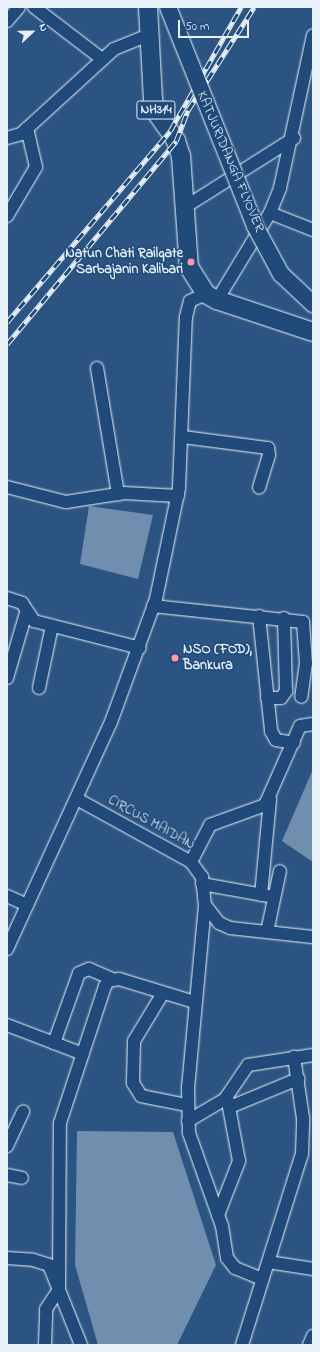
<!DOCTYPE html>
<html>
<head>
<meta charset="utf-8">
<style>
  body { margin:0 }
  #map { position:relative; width:320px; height:1352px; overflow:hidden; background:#2b5482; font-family:"Indie Flower",sans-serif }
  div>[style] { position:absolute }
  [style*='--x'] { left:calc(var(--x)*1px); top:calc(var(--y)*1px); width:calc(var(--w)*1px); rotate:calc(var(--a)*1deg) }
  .water>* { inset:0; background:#708ead }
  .roads { filter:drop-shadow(0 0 1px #e8f1f8) drop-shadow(0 0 1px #e8f1f8) }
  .minor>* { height:12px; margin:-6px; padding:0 6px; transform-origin:6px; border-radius:6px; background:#1f4a7a }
  .highway>* { height:18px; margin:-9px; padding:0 9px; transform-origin:9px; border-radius:9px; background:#1f4a7a }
  .rail>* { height:4.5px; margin-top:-2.25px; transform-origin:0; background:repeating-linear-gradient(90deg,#1f4a7a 0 9px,#e8f1f8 0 18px); box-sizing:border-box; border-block:1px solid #e8f1f8 }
  .bridges { filter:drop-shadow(0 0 1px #e8f1f8) drop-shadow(0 0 1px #e8f1f8) }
  .major-bridge>* { height:16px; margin:-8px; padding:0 8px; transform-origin:8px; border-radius:8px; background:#1f4a7a }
  .dots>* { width:11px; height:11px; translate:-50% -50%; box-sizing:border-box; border:2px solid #1f4a7a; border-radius:50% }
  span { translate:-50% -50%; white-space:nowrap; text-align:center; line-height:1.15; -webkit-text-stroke:3px #1f4a7a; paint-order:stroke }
  .shield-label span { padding:1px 3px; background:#1f4a7a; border:1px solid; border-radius:3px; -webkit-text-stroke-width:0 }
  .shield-label { font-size:13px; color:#e8f1f8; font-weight:700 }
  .street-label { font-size:14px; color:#e8f1f8 }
  .poi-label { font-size:14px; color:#e8f1f8; font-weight:700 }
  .right { translate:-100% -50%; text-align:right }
  .left { translate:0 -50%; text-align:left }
  .frame { position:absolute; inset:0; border:8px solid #e8f1f8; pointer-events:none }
  .north { position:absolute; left:12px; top:12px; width:40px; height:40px; -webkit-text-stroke:3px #1f4a7a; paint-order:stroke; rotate:68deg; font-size:11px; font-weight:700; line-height:16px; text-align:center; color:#e8f1f8 }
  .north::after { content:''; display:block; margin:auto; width:14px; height:18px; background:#e8f1f8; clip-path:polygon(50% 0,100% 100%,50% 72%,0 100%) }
  .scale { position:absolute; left:178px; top:20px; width:71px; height:18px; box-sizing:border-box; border:2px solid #e8f1f8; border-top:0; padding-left:5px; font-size:12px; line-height:14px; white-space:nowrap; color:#e8f1f8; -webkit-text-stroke:3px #1f4a7a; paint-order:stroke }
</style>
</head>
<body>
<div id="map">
  <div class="water">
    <i style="clip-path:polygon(89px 506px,153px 515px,138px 579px,80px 564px)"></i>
    <i style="clip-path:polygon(313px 769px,313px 862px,282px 841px)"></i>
    <i style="clip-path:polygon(77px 1131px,173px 1132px,216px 1265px,177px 1345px,98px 1345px,75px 1265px)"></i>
  </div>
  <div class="roads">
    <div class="minor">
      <i style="--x:34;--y:7;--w:86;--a:37.4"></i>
      <i style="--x:7;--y:21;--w:18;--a:-49"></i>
      <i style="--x:7;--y:138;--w:15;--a:-16"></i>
      <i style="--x:21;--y:134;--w:126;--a:-42.4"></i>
      <i style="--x:114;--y:49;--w:40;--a:-22"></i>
      <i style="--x:185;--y:207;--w:129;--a:-32.3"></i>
      <i style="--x:270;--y:213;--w:46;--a:21.6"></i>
      <i style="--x:7;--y:216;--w:57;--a:-59.4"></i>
      <i style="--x:36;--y:167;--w:40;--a:-103"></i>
      <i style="--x:217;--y:300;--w:102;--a:-58.7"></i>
      <i style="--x:270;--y:213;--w:27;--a:-68"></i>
      <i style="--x:280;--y:188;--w:156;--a:-77.8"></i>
      <i style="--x:97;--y:368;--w:128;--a:80.5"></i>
      <i style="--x:183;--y:437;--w:86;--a:7.4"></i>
      <i style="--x:268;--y:448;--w:7;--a:82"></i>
      <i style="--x:269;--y:455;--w:34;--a:107"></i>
      <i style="--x:7;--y:487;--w:61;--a:14.3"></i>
      <i style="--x:66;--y:502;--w:59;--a:-8.8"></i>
      <i style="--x:124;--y:493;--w:54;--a:3.2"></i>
      <i style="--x:7;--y:598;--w:16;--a:18"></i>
      <i style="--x:22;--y:603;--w:22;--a:56"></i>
      <i style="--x:34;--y:621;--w:109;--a:14.3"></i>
      <i style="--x:153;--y:606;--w:151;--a:6.1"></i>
      <i style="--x:303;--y:622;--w:41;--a:85.8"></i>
      <i style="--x:306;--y:663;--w:34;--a:98"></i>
      <i style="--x:259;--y:616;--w:116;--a:84"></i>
      <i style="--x:271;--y:731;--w:10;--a:61"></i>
      <i style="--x:276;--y:740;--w:18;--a:9"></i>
      <i style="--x:7;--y:678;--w:68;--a:-73.7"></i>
      <i style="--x:39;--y:688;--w:63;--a:-78.2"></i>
      <i style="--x:267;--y:698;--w:14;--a:0"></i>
      <i style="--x:281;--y:698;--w:9;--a:-54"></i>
      <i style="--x:286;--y:691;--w:73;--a:-91.6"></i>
      <i style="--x:77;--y:799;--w:130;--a:28.9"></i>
      <i style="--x:191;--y:862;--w:19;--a:54"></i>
      <i style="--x:202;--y:877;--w:28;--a:84"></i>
      <i style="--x:205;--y:905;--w:23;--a:52"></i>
      <i style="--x:219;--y:923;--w:12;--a:24"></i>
      <i style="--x:230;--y:928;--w:83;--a:6.2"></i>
      <i style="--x:191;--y:862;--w:42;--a:-62.8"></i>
      <i style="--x:210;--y:825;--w:59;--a:-20"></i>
      <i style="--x:265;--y:805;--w:86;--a:-66.1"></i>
      <i style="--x:300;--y:726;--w:13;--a:-9"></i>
      <i style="--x:202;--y:884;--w:73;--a:10.2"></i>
      <i style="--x:261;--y:895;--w:96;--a:-84.6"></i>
      <i style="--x:7;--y:896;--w:22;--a:24"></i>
      <i style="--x:205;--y:905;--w:183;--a:95.3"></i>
      <i style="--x:188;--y:1087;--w:46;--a:88.8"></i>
      <i style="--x:189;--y:1133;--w:99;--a:70.5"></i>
      <i style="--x:222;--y:1226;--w:32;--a:81"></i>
      <i style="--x:227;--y:1258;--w:13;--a:51"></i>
      <i style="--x:235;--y:1268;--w:29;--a:22"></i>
      <i style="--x:267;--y:932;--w:62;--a:-78"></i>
      <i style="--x:7;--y:949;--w:250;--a:-65.4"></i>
      <i style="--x:111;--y:722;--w:131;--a:-69.9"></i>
      <i style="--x:156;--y:599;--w:113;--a:-78.3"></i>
      <i style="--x:179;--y:488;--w:171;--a:-87.7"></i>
      <i style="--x:186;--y:317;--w:16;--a:-76"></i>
      <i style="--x:190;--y:301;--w:17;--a:-24"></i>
      <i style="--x:163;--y:993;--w:56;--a:121.1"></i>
      <i style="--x:134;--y:1041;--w:42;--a:91.4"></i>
      <i style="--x:133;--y:1083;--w:15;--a:58"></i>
      <i style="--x:141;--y:1096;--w:47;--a:11.1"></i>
      <i style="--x:7;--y:1025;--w:81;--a:20.9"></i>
      <i style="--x:54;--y:1043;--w:74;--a:-70.3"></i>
      <i style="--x:79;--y:973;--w:11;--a:-22"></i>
      <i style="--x:89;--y:969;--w:26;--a:23"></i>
      <i style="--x:230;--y:1107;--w:74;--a:-22.4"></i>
      <i style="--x:188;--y:1121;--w:43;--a:-30.7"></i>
      <i style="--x:225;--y:1099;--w:41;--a:-55.9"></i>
      <i style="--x:248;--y:1065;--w:66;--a:-8.7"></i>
      <i style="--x:7;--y:1146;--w:38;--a:-65"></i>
      <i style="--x:7;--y:1175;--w:15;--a:11"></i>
      <i style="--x:218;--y:1215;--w:58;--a:-68.7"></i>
      <i style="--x:239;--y:1161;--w:66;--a:-100.5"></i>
      <i style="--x:7;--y:1258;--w:26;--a:4"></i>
      <i style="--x:33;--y:1260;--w:17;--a:17"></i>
      <i style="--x:49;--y:1265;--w:86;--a:68.2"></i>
      <i style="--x:268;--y:1262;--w:46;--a:8.8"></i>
      <i style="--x:45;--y:1345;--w:36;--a:-88"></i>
      <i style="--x:46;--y:1309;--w:23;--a:-56"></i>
      <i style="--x:59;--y:1290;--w:167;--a:-89.7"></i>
      <i style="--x:60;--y:1123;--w:144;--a:-71.8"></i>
      <i style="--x:105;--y:986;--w:6;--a:-59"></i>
      <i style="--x:108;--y:981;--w:11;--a:-10"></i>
      <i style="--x:119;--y:979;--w:78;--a:17"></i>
      <i style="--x:242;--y:1345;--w:200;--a:-72.6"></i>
      <i style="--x:302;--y:1154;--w:36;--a:-88"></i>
      <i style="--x:303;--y:1118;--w:62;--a:-98.4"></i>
      <i style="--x:309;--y:1345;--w:10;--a:-66"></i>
    </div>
    <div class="highway">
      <i style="--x:148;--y:7;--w:92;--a:86.9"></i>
      <i style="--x:153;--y:99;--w:13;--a:77"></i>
      <i style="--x:156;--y:112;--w:35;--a:55"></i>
      <i style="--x:176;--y:141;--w:16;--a:72"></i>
      <i style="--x:181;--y:156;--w:111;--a:85.9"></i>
      <i style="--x:189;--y:267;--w:32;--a:58"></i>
      <i style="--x:206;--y:294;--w:13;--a:29"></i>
      <i style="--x:217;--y:300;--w:101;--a:18.4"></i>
    </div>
  </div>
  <div class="rail">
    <i style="--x:7;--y:322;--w:251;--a:-49.5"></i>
    <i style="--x:170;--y:131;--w:143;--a:-60.2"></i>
    <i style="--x:7;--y:344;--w:264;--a:-50.2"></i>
    <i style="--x:176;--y:141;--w:33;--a:-69"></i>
    <i style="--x:188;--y:110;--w:122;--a:-57.3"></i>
  </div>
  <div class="bridges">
    <div class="major-bridge">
      <i style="--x:168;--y:7;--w:236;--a:68.3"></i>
      <i style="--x:255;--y:226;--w:55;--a:61.6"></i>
      <i style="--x:281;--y:274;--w:44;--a:43.2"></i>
    </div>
  </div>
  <div class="dots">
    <i style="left:191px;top:262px;background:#ff9aa2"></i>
    <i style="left:175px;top:658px;background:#ff9aa2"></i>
  </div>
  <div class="shield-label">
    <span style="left:156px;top:110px">NH314</span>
  </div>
  <div class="street-label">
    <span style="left:230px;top:162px;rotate:67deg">KATJURIDANGA FLYOVER</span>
    <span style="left:151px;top:823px;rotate:29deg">CIRCUS MAIDAN</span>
  </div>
  <div class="poi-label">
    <span class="right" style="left:183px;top:262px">Natun Chati Railgate<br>Sarbajanin Kalibari</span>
    <span class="left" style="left:183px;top:658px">NSO (FOD),<br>Bankura</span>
  </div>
  <div class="frame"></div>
  <div class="north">N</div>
  <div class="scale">50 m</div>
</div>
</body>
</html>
